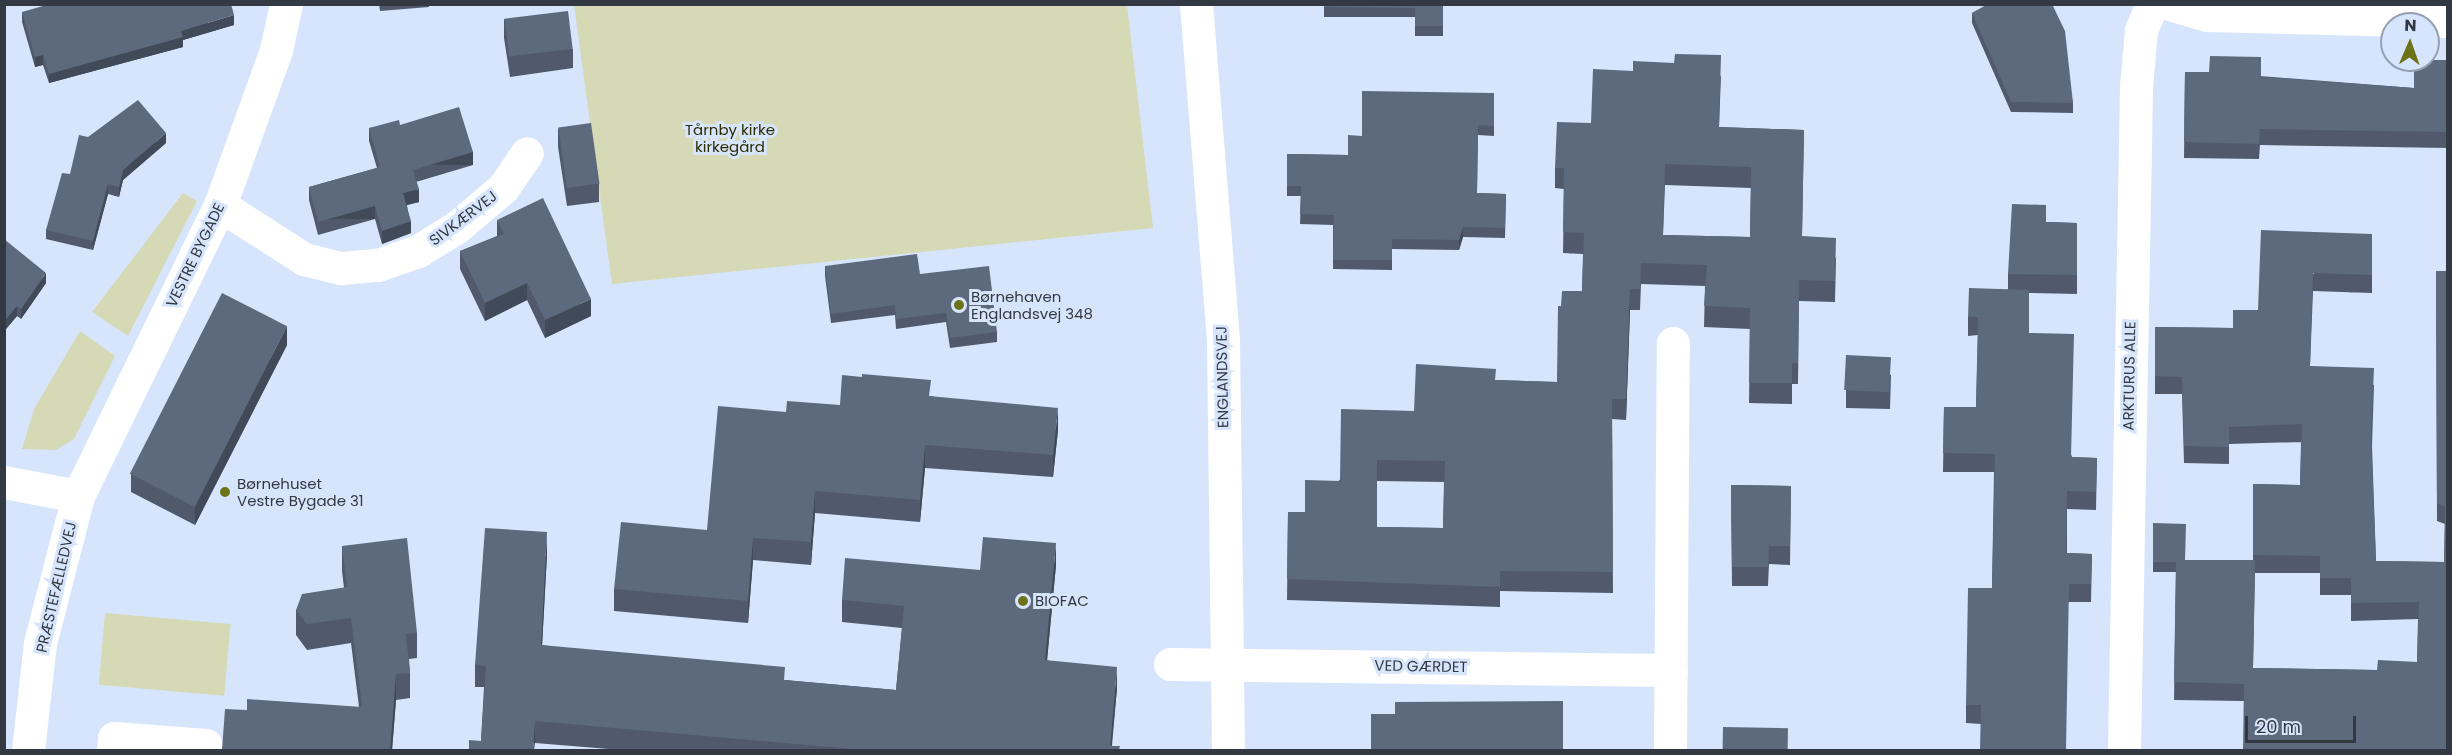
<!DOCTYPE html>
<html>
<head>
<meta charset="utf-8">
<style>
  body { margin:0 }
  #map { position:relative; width:2452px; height:755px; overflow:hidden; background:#d7e5fc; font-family:Poppins,sans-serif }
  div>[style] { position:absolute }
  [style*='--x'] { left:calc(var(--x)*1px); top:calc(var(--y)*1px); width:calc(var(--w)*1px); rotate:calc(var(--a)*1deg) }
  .green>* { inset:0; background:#d5d9b5; transform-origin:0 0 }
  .minor>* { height:33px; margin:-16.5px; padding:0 16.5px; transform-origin:16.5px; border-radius:16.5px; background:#fff }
  .secondary>* { height:33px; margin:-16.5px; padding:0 16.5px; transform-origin:16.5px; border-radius:16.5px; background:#fff }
  .wall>* { inset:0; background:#505a6c }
  .shaded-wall>* { inset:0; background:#414a58; transform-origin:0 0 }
  .building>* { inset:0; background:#5d697d; transform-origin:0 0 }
  .dots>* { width:16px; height:16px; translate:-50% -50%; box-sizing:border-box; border:3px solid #d7e5fc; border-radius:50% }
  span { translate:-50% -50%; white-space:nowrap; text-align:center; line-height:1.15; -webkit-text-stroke:6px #d7e5fc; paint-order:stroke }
  .park-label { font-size:15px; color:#2a2d01 }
  .street-label { font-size:15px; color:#333942 }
  .poi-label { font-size:15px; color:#333942 }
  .left { translate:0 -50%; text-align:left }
  .frame { position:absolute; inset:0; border:6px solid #333942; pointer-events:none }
  .north { position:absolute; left:2380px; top:12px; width:60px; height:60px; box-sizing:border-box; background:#d7e5fc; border:2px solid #95a0b2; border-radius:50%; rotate:2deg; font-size:16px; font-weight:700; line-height:24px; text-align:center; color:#333942 }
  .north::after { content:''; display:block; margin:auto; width:21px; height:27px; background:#6d7218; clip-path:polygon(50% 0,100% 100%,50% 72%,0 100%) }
  .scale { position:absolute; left:2245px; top:716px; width:111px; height:27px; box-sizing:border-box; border:3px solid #333942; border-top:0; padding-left:8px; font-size:18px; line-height:21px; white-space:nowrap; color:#333942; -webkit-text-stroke:4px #d7e5fc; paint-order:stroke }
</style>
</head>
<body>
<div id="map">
  <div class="green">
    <i style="clip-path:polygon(574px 5px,1127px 5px,1153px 228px,612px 284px)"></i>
    <i style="clip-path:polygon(183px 193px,197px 201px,128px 336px,92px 312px)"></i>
    <i style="clip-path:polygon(80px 331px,115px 356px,74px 439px,56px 450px,22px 449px,34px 409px)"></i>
    <i style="left:105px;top:613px;width:126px;height:72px;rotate:5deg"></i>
  </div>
  <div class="minor">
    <i style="--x:2169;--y:4;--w:40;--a:16"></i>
    <i style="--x:2207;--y:15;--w:241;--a:1.4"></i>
    <i style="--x:220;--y:205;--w:100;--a:32.7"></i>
    <i style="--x:304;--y:259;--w:38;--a:14"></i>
    <i style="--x:341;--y:268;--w:37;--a:-5"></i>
    <i style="--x:378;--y:265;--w:42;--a:-19.3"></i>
    <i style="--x:418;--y:251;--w:46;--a:-31.6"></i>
    <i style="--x:457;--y:227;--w:60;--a:-40.3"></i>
    <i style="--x:503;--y:188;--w:42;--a:-55.6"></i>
    <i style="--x:4;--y:482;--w:75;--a:10.7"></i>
    <i style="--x:1170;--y:664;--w:501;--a:0.69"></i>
    <i style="--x:28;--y:750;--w:108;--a:-83.6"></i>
    <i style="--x:40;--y:643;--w:152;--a:-75.5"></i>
    <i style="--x:78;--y:496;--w:324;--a:-64"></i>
    <i style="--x:220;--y:205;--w:165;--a:-70.1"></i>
    <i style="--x:276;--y:50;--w:47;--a:-77.7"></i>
    <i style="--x:113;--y:750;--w:12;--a:-85"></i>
    <i style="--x:114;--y:738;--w:92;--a:4.4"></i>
    <i style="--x:1670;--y:750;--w:407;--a:-89.6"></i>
    <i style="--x:2124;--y:750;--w:663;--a:-88.96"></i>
    <i style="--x:2136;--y:87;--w:57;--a:-85"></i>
    <i style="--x:2141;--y:30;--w:28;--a:-67"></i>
  </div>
  <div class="secondary">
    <i style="--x:1196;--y:4;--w:337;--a:85.4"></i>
    <i style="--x:1223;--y:340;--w:410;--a:89.3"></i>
  </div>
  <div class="wall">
    <i style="clip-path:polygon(379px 4px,429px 4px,429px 7px,380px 11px)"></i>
    <i style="clip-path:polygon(1324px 4px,1443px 4px,1443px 36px,1415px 36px,1415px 17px,1324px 17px)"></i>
    <i style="clip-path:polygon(1982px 4px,2052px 4px,2073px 103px,2073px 113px,2011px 112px,1972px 23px,1972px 13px,1984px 7px)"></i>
    <i style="clip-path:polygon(22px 12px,234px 25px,183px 40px,183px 47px,49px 83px,43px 65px,35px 67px,22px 22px)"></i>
    <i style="clip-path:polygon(504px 19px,573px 49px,573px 68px,510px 77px,504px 38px)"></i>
    <i style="clip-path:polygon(2448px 60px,2448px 148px,2260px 145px,2259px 159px,2184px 158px,2185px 72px,2209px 72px,2414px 88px)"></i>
    <i style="clip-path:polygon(evenodd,1721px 76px,1719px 127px,1804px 130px,1802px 236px,1836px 258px,1835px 302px,1799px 301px,1798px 384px,1792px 384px,1792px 404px,1749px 403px,1750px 329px,1704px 327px,1705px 286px,1641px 284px,1640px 310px,1630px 310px,1626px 420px,1612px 419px,1613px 593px,1500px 591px,1500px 607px,1287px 600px,1288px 512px,1305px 512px,1414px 411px,1496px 380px,1557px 382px,1561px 306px,1582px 291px,1583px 254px,1563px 253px,1564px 189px,1555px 188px,1555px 168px,1591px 123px,1721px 76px,1665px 185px,1751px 188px,1750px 237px,1663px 235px,1665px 185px,1721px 76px,1377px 481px,1444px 482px,1443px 528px,1377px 527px,1377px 481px)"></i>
    <i style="clip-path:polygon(1494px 93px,1494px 136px,1478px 135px,1477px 193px,1506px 194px,1505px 238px,1463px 237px,1459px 250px,1392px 249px,1392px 270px,1333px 269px,1333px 225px,1300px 224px,1301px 196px,1287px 196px,1287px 154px,1348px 155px,1362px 136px)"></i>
    <i style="clip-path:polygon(400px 125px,473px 165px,416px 182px,419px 202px,407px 205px,411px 233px,382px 244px,375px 219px,318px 235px,309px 200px,309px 187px,377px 168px,369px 141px,369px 128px)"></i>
    <i style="clip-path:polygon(558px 128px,599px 183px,599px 202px,567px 206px,558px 147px)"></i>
    <i style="clip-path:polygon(88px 137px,166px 143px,123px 180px,119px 197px,108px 194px,93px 250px,46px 239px,46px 230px)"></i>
    <i style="clip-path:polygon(497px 220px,591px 316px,545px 338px,527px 300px,485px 321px,460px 269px,460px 251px,497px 236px)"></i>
    <i style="clip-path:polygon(2046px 222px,2077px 223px,2077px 294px,2029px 293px,2029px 333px,2072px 457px,2097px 458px,2096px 510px,2067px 509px,2067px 553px,2092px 554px,2091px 602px,2069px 602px,1981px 724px,1966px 723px,1966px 705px,1992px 588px,1994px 472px,1943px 472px,1944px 407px,1976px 407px,1978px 335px,1968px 336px,1968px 317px,2008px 289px,2008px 274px)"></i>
    <i style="clip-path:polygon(evenodd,2372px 234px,2372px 293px,2313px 291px,2310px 366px,2374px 385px,2372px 446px,2376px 561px,2444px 562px,2445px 524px,2437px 521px,2436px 271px,2448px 271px,2448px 750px,2243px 701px,2174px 700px,2176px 572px,2153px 572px,2153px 523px,2185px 560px,2253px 560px,2253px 484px,2300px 485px,2301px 442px,2229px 444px,2229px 464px,2184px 463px,2182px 394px,2155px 394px,2155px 327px,2233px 328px,2372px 234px,2255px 573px,2320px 573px,2320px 595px,2351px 595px,2351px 621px,2418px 619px,2417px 662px,2377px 670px,2253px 668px,2255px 573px)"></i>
    <i style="clip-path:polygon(4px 239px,46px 283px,21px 319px,17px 316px,6px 329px,4px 328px)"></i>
    <i style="clip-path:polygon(825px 266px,920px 274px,997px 332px,997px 342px,950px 348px,946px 322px,896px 329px,895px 315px,831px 323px,825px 276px)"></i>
    <i style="clip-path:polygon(287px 345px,195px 525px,131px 492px,131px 474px)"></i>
    <i style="clip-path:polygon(1846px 355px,1891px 375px,1890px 409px,1846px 408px)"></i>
    <i style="clip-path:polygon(931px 396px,1058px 430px,1053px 477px,925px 468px,920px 522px,815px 513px,811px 565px,753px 560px,748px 623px,614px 611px,614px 589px,707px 530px,786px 412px,840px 405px)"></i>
    <i style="clip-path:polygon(1731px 485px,1791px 486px,1790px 565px,1769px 564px,1768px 586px,1732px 586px)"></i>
    <i style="clip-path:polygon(342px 546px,417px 633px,417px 658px,409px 659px,410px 673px,410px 698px,396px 700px,392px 750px,222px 750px,247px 710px,359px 707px,351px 643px,307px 650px,296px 635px,296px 610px,344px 588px,342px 571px)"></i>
    <i style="clip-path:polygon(547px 554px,542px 645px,785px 680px,896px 690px,902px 628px,842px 622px,842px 600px,980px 570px,1056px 565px,1047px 660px,1117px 688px,1112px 746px,1120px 750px,621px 750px,535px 743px,481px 741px,484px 687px,475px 687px,475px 665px)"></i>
  </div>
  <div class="shaded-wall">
    <i style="clip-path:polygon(234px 15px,234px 25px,183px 40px,183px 47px,49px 83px,49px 74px,181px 31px)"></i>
    <i style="clip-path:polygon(43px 55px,43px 65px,35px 67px,35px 57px)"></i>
    <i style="clip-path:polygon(166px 133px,166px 143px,123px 180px,119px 197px,119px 187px,123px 170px)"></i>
    <i style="left:473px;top:152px;width:13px;height:63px;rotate:90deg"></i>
    <i style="clip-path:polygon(108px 184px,108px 194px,93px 250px,93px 241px)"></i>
    <i style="clip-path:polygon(419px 189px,419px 202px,403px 206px,403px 193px)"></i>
    <i style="left:375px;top:206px;width:13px;height:59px;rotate:90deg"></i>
    <i style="clip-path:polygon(411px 221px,411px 233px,382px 244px,382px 231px)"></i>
    <i style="clip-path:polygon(1463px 227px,1463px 237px,1459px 250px,1459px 240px)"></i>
    <i style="clip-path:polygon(46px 273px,46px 283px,21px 319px,21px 309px)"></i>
    <i style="clip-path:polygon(527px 283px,527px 300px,485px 321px,485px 303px)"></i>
    <i style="clip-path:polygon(1630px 289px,1630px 310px,1626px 420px,1626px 399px)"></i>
    <i style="clip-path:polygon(591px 299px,591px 316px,545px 338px,545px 320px)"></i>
    <i style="clip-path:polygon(17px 306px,17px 316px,6px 329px,6px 319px)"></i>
    <i style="clip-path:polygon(287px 326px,287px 345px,195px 525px,195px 506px)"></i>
    <i style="clip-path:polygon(1058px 408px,1058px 430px,1053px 477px,1053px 455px)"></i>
    <i style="clip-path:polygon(925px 445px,925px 468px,920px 522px,920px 500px)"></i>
    <i style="clip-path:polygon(815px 491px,815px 513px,811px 565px,811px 542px)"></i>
    <i style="clip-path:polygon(547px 532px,547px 554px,541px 666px,541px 645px)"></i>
    <i style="clip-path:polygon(753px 538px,753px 560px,748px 623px,748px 601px)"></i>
    <i style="clip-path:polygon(1056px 543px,1056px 565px,1045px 682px,1045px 660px)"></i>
    <i style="clip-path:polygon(1117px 667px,1117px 688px,1111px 750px,1110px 750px)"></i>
    <i style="clip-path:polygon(396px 674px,396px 700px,392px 750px,390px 750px)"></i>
    <i style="clip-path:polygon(535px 721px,535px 743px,534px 750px,533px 750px)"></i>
  </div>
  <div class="building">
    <i style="clip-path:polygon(50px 4px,231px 4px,234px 15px,181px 31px,183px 37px,49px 74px,43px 55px,35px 57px,22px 12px)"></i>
    <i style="clip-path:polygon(1324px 4px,1443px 4px,1443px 26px,1415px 26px,1415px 8px,1324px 7px)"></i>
    <i style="clip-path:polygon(1988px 4px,2052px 4px,2065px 31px,2073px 103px,2011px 102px,1972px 13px)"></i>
    <i style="left:568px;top:11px;width:38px;height:64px;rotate:83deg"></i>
    <i style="clip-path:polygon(evenodd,1675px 54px,1721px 55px,1719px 127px,1804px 130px,1802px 236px,1836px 238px,1835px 281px,1799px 280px,1798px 363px,1792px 363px,1792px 383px,1749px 383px,1750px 308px,1704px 306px,1707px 265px,1641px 263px,1640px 289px,1630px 289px,1626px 399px,1612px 399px,1613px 572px,1500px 571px,1500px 587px,1287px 579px,1288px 512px,1305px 512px,1305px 480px,1340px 481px,1341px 409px,1414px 411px,1416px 364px,1496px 369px,1495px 380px,1557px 382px,1558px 306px,1561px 306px,1562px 291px,1582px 291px,1584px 233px,1563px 232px,1564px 168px,1555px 168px,1557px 122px,1591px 123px,1593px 69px,1633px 71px,1633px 61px,1674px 63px,1675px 54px,1665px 164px,1751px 167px,1750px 237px,1663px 235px,1665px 164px,1675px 54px,1377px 460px,1445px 461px,1443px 528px,1377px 527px,1377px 460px)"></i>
    <i style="clip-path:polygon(2210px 56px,2261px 57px,2261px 77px,2414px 88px,2414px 60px,2448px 60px,2448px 132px,2260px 129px,2259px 144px,2184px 142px,2185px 72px,2209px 72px)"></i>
    <i style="clip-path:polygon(1362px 91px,1494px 93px,1494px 126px,1478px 125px,1477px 193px,1506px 194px,1505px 228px,1463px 227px,1459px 240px,1392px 239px,1392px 260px,1333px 260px,1334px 215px,1300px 214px,1301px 186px,1287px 186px,1287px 154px,1348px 155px,1348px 135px,1362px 136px)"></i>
    <i style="clip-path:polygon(138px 100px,166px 133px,123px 170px,119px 187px,108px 184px,93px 241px,46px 230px,62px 173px,70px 174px,79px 135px,88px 137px)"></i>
    <i style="clip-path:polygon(459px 107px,473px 152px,413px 170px,419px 189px,403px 193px,411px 221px,382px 231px,375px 206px,318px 222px,309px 187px,380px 167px,369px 128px,399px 120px,400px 125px)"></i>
    <i style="left:591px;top:123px;width:61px;height:33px;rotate:82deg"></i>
    <i style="clip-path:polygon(543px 198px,591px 299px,545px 320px,527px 283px,485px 303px,460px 251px,504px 234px,497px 220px)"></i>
    <i style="clip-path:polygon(2012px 204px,2046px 205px,2046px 222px,2077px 223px,2077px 275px,2008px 274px)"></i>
    <i style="clip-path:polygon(2261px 230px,2372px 234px,2372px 275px,2313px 273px,2310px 366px,2374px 368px,2371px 437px,2376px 561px,2444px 562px,2445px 507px,2437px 503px,2436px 271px,2448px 271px,2448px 750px,2243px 750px,2244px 684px,2174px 682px,2176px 560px,2255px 560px,2253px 668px,2377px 670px,2378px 660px,2417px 662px,2419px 602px,2351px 603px,2351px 578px,2320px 578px,2320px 556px,2253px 555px,2253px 484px,2300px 485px,2302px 424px,2229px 427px,2229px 447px,2184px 446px,2182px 377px,2155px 376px,2155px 327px,2233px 328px,2233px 310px,2258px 310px)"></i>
    <i style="clip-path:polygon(4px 239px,46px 273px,21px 309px,17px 306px,6px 319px,4px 318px)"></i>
    <i style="clip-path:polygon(917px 254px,920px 274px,989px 266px,997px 332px,950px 338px,946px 313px,896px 319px,895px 305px,831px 314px,825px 266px)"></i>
    <i style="clip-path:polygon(1969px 288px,2029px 290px,2029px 333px,2074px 334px,2071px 457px,2097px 458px,2096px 492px,2067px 491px,2066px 553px,2092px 554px,2091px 584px,2069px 584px,2066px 750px,1980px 750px,1981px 705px,1966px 705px,1968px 588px,1992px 588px,1995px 454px,1943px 453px,1944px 407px,1976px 407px,1978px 317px,1968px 317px)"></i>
    <i style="left:222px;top:293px;width:73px;height:203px;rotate:27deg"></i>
    <i style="left:1846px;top:355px;width:45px;height:35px;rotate:3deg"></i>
    <i style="clip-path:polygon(862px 374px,931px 380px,929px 396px,1058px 408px,1053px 455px,925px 445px,920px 500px,815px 491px,811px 542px,753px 538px,748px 601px,614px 589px,621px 522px,707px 530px,718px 406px,786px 412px,787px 401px,840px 405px,842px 375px,862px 377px)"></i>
    <i style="clip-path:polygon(1731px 485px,1791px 486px,1790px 546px,1769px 546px,1768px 567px,1732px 567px)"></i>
    <i style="clip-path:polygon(2153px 523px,2186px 524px,2185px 560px,2176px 560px,2176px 562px,2153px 562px)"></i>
    <i style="clip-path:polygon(485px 528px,547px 532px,541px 645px,785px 667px,784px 680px,896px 690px,904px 606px,842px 600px,845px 558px,980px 570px,983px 537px,1056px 543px,1045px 660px,1117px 667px,1110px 746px,1120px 746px,1119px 750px,863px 750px,535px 721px,533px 750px,469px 750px,469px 740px,481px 741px,486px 666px,475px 665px)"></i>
    <i style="clip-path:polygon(407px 538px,417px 633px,406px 634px,410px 673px,396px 674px,390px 750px,222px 750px,225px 709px,247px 710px,247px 699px,362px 707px,351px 618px,307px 624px,296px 610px,302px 594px,347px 587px,342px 546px)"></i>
    <i style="clip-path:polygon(1563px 701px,1563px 750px,1371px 750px,1371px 714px,1395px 714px,1395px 702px)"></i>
    <i style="left:1723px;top:727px;width:65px;height:23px;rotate:1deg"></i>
  </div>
  <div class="dots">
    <i style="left:959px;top:305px;background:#6d7218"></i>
    <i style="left:225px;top:492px;background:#6d7218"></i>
    <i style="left:1023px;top:601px;background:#6d7218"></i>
  </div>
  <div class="park-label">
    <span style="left:730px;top:138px">Tårnby kirke<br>kirkegård</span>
  </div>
  <div class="street-label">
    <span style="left:463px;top:218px;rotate:-37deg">SIVKÆRVEJ</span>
    <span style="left:195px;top:255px;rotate:-64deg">VESTRE BYGADE</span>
    <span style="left:2129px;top:376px;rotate:-89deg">ARKTURUS ALLE</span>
    <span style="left:1222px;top:377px;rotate:-91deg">ENGLANDSVEJ</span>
    <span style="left:56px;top:587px;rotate:-77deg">PRÆSTEFÆLLEDVEJ</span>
    <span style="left:1421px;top:666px;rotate:1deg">VED GÆRDET</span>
  </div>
  <div class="poi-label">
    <span class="left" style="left:971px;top:305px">Børnehaven<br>Englandsvej 348</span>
    <span class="left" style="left:237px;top:492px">Børnehuset<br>Vestre Bygade 31</span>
    <span class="left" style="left:1035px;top:601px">BIOFAC</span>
  </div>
  <div class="frame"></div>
  <div class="north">N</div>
  <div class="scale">20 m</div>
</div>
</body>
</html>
